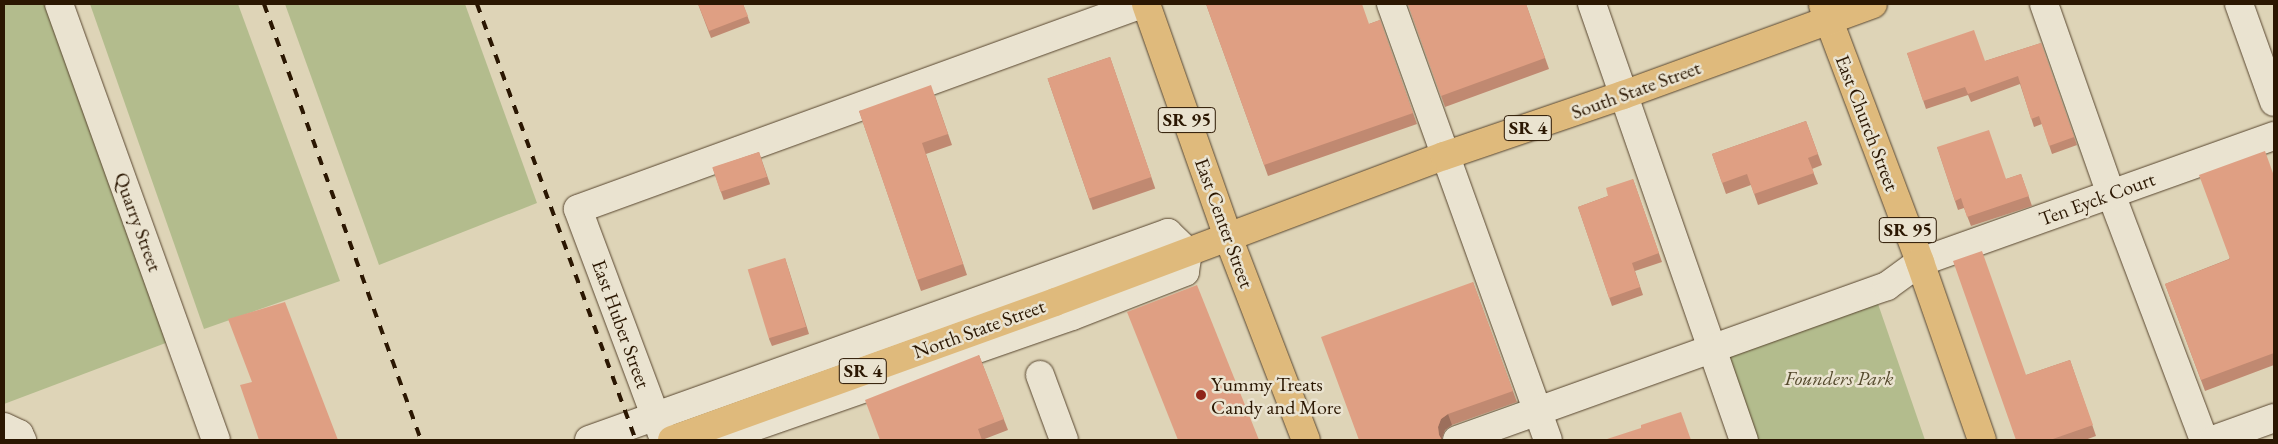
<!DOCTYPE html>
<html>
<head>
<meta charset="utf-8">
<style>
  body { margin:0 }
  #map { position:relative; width:2278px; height:444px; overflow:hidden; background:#ded4b7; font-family:"EB Garamond",serif }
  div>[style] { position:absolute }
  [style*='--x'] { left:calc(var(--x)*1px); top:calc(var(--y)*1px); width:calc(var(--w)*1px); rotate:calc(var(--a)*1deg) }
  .green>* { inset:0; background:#b3bc8d }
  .roads { filter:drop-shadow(0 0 1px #58462f) drop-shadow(0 0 1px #58462f) }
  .minor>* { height:28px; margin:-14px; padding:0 14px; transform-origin:14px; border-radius:14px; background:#eae3d0 }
  .major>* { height:28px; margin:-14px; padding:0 14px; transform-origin:14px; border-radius:14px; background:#dfba7c }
  .rail>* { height:4px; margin-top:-2px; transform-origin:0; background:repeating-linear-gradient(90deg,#2b1702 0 9px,transparent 0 18px) }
  .wall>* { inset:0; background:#c08971; transform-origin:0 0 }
  .shaded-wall>* { inset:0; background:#9c6f5c }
  .building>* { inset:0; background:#df9f83; transform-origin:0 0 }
  .dots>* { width:14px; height:14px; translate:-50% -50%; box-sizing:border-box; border:2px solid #eae3d0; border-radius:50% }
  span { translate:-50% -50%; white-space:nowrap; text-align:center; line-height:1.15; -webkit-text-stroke:5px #eae3d0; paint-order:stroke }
  .shield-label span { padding:1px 4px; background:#eae3d0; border:1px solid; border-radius:4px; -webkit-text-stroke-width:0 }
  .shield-label { font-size:19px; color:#2b1702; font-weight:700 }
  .street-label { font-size:20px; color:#2b1702 }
  .park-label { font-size:20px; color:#54492c; font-style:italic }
  .poi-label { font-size:20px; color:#2b1702 }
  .left { translate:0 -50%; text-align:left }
  .frame { position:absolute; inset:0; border:5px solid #2b1702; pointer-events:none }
</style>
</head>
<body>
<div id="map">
  <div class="green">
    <i style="clip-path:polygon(4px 4px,56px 4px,171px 341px,4px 404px)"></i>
    <i style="clip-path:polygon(90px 4px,238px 4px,340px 281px,204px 329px)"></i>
    <i style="clip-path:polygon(285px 4px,465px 4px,537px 203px,379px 265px)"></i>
    <i style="clip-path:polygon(1877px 301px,1925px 440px,1757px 440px,1725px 351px)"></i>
  </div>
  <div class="roads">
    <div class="minor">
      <i style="--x:59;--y:4;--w:463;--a:70.2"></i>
      <i style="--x:1391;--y:4;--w:463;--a:70.2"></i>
      <i style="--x:1592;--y:4;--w:462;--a:70.8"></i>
      <i style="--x:2044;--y:4;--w:201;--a:70.6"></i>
      <i style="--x:2111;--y:194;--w:263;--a:69.3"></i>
      <i style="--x:2239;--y:4;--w:104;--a:70.3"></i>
      <i style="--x:1040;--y:375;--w:69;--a:69.7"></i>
      <i style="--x:4;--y:427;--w:17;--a:25"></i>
      <i style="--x:19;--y:434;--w:7;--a:63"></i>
      <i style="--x:662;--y:434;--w:240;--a:-110.5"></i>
      <i style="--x:578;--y:209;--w:600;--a:-19.97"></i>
      <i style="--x:589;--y:440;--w:615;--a:-19.67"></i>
      <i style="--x:1168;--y:233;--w:28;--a:44"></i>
      <i style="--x:1188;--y:252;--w:20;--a:99"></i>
      <i style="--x:1185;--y:272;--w:121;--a:158.7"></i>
      <i style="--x:1072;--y:316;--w:377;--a:160.8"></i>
      <i style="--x:1457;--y:440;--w:457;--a:-19.7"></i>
      <i style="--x:1887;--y:286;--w:41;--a:-36"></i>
      <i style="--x:1920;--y:262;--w:376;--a:-19.6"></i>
      <i style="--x:2213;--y:440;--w:65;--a:-19.8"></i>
    </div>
    <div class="major">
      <i style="--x:1146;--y:4;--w:247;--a:70.6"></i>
      <i style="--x:1228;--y:237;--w:217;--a:69"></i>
      <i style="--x:1823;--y:5;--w:275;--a:69.3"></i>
      <i style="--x:1920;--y:262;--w:188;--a:70.8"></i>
      <i style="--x:672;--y:440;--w:407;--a:-19.8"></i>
      <i style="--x:1055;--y:302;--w:415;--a:-20.6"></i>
      <i style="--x:1444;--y:156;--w:189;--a:-18.8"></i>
      <i style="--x:1623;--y:95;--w:266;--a:-20"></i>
    </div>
  </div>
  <div class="rail">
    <i style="--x:264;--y:4;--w:463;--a:70.2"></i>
    <i style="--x:477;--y:4;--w:464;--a:70"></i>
  </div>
  <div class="wall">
    <i style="clip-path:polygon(698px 4px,743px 4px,750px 23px,711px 38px)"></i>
    <i style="clip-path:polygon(1206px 4px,1369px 24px,1380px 20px,1417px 124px,1268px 176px)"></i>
    <i style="clip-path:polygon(1408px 4px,1526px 4px,1549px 69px,1445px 107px)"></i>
    <i style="clip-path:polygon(2041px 43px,2077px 145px,2052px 154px,2042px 124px,2034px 127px,2020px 84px,1971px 102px,1968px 95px,1926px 109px,1907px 53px,1985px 61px)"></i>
    <i style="left:1110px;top:57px;width:139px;height:66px;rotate:71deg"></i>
    <i style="clip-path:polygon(935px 96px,952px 145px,926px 154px,967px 275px,921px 291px,859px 111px)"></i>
    <i style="clip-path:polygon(1806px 121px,1822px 165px,1812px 169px,1818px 184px,1758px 205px,1751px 185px,1726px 194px,1712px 154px)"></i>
    <i style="clip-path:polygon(1937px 147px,2006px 179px,2021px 174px,2032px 206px,1971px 226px,1964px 208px,1958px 210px)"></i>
    <i style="left:759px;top:152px;width:34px;height:49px;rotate:71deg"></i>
    <i style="clip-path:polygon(2274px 176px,2274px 365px,2205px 391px,2165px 284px,2229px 259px)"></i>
    <i style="clip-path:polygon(1633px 179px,1662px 262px,1635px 271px,1643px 295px,1612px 306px,1578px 207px,1608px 196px)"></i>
    <i style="clip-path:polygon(785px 258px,809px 334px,772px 346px,769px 339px)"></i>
    <i style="clip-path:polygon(1473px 282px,1517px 402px,1452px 425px,1445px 430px,1442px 438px,1442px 440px,1359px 440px)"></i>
    <i style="clip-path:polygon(979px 355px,1008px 430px,982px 440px,880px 440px)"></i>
    <i style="clip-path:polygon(2070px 360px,2096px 436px,2085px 440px,2016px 440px,2026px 375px)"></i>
  </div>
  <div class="shaded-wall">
    <i style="clip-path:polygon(1448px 414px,1452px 425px,1445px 430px,1442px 438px,1442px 440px,1439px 435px,1438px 427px,1441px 419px)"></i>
  </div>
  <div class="building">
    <i style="clip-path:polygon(698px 4px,743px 4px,748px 16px,709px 31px)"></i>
    <i style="clip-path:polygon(1206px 4px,1362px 4px,1369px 24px,1380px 20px,1413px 113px,1264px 165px)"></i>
    <i style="clip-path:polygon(1408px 4px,1526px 4px,1545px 58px,1441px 96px)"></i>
    <i style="clip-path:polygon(1974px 30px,1985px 61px,2041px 43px,2074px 137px,2049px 146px,2039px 116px,2031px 119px,2018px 76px,1968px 94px,1965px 87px,1923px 101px,1907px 53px)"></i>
    <i style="left:1110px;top:57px;width:127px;height:66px;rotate:71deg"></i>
    <i style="clip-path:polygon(931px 85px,948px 134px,922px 143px,963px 264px,917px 280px,859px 111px)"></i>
    <i style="clip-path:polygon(1806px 121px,1818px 154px,1808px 158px,1814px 173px,1754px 194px,1747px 174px,1722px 183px,1712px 154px)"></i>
    <i style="clip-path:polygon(1989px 130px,2006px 179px,2021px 174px,2029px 196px,1967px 217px,1961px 198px,1955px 201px,1937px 147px)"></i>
    <i style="clip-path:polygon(2265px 151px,2274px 176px,2274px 353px,2201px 380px,2165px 284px,2230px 259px,2199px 175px)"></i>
    <i style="left:759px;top:152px;width:26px;height:49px;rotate:72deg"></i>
    <i style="clip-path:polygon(1633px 179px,1659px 253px,1632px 263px,1640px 287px,1609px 298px,1578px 207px,1608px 196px,1606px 188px)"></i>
    <i style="clip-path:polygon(1982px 251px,2026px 375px,2070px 360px,2093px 425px,2050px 440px,2016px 440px,1953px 261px)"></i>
    <i style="left:785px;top:258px;width:72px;height:39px;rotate:73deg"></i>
    <i style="clip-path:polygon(1473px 282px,1513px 391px,1448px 414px,1441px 419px,1438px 427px,1439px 435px,1442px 440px,1359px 440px,1321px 337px)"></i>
    <i style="clip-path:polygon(1197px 285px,1259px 440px,1178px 440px,1127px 312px)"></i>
    <i style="clip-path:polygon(285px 302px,338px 440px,259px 440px,240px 385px,252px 382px,228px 319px)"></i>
    <i style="clip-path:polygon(979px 355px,1004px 419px,978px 429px,982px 440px,880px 440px,865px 400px)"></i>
    <i style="clip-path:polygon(1681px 412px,1691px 440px,1604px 440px,1641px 428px,1641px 425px)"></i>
  </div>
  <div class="dots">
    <i style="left:1201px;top:395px;background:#8f2418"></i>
  </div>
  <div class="shield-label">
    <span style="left:1187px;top:120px">SR 95</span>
    <span style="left:1528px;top:128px">SR 4</span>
    <span style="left:1908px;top:230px">SR 95</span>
    <span style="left:863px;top:371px">SR 4</span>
  </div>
  <div class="street-label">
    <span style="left:1636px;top:90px;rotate:-20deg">South State Street</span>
    <span style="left:1867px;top:123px;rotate:69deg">East Church Street</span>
    <span style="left:2097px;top:199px;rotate:-20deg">Ten Eyck Court</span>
    <span style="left:138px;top:222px;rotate:70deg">Quarry Street</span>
    <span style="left:1224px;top:223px;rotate:70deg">East Center Street</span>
    <span style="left:621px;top:324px;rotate:70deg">East Huber Street</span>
    <span style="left:979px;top:329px;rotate:-20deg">North State Street</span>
  </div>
  <div class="park-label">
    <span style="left:1839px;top:378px">Founders Park</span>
  </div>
  <div class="poi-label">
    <span class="left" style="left:1211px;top:396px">Yummy Treats<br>Candy and More</span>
  </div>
  <div class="frame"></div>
</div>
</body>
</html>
